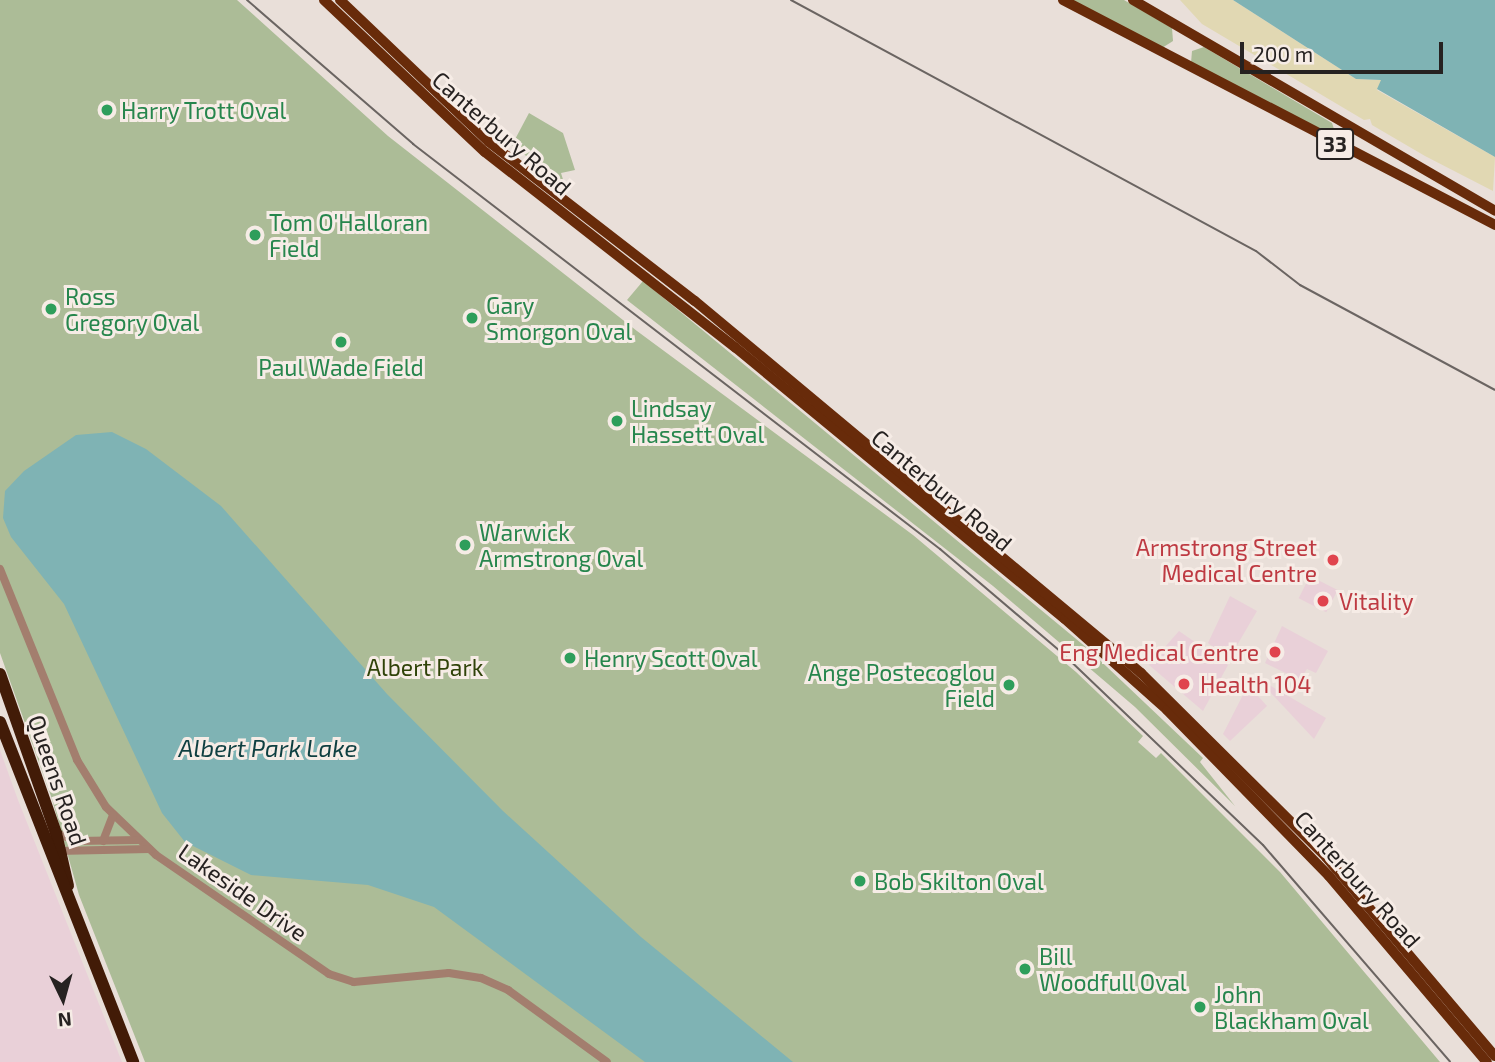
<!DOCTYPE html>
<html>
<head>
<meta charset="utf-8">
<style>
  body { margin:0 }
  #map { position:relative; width:1495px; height:1062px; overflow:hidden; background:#e9dfd9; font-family:"Exo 2",sans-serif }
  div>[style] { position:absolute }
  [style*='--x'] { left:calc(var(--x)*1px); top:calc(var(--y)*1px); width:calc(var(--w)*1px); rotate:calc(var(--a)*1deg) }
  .commercial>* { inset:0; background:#e9d0d8; transform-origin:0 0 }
  .green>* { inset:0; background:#acbc97 }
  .sand>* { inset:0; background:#e1d8b3 }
  .water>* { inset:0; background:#7fb3b4 }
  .minor>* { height:8px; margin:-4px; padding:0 4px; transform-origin:4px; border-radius:4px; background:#a37e6e }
  .major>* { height:10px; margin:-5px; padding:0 5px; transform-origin:5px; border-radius:5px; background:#682b0a }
  .highway>* { height:12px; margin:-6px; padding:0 6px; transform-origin:6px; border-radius:6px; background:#421b07 }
  .tram>* { height:2px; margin:-1px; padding:0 1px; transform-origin:1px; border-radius:1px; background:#6b6562 }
  .dots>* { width:19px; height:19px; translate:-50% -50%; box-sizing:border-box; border:4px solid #f6ece6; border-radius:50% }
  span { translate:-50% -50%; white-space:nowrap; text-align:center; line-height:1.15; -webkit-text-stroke:6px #f6ece6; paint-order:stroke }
  .shield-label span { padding:2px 5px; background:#f6ece6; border:2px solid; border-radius:5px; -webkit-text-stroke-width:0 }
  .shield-label { font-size:21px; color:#262221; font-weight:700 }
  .leisure-label { font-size:23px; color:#27864d }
  .left { translate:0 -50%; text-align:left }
  .right { translate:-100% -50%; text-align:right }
  .street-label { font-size:23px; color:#262221 }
  .health-label { font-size:23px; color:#be3a42 }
  .park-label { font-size:23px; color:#304309 }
  .water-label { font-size:24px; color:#0e3f41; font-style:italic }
  .north { position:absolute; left:28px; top:964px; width:70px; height:70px; -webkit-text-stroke:5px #f6ece6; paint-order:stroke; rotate:175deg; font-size:19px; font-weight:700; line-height:28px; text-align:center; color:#262221 }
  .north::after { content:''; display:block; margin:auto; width:24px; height:32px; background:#262221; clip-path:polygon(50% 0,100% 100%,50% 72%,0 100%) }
  .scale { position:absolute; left:1240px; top:42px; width:203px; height:32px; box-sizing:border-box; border:4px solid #262221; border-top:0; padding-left:9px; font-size:21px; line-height:24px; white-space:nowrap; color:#262221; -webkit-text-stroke:5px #f6ece6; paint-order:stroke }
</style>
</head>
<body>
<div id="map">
  <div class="commercial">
    <i style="left:1310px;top:576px;width:31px;height:25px;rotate:27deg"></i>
    <i style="clip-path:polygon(1230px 596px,1257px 611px,1229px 659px,1208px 643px)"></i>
    <i style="clip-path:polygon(1282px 626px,1328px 651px,1316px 673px,1307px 669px,1300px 680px,1265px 663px)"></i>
    <i style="clip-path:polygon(1179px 631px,1228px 665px,1203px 711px,1149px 665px)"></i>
    <i style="clip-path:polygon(1257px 678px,1326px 718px,1314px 739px)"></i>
    <i style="clip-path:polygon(1248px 685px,1267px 706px,1230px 741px,1223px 734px)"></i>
    <i style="clip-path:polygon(0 750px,18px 800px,122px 1062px,0 1062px)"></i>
  </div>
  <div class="green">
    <i style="clip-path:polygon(0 0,237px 0,388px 136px,637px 331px,913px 535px,1076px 672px,1143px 736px,1138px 742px,1156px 758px,1161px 753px,1280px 872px,1440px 1062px,145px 1062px,79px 895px,52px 799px,0 653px)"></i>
    <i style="clip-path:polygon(1070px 0,1124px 0,1172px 28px,1173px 41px,1162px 48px)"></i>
    <i style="clip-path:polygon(1204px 47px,1332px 123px,1335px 132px,1332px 135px,1191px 63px,1192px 51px)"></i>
    <i style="clip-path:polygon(529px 113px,563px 133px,575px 170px,561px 173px,565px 186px,512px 145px)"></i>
    <i style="clip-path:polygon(643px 281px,1087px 648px,1203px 758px,1200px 762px,1235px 806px,1135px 707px,993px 586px,627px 300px)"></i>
  </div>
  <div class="sand">
    <i style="clip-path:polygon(1180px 0,1233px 0,1356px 79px,1382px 80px,1377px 90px,1495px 157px,1493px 191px,1425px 156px,1372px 125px,1370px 119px,1364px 120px,1202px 24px)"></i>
  </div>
  <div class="water">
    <i style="clip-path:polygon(1233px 0,1495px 0,1495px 157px,1377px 89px,1381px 80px,1356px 79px)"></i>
    <i style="clip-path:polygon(112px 432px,146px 449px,221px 506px,387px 694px,503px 811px,641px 937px,793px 1062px,645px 1062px,434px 907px,368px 885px,251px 875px,185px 842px,162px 813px,64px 604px,11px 537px,3px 518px,5px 491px,24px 471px,76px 435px)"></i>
  </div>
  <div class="minor">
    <i style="--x:0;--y:569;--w:206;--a:68"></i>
    <i style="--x:77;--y:760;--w:55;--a:58.3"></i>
    <i style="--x:106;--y:807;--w:69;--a:43.8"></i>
    <i style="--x:156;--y:855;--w:210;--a:34.5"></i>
    <i style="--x:329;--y:974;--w:26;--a:18"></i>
    <i style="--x:354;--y:982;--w:95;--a:-5.4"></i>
    <i style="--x:449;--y:973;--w:32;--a:9"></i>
    <i style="--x:481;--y:978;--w:30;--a:24"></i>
    <i style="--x:508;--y:990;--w:122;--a:36"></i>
    <i style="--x:56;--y:833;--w:22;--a:21"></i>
    <i style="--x:77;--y:841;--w:62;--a:-0.9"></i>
    <i style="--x:103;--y:841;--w:28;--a:-69"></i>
    <i style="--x:57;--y:851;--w:92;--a:-1.2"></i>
  </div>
  <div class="major">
    <i style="--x:324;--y:0;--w:221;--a:43.4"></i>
    <i style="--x:485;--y:152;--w:318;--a:38"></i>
    <i style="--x:736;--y:348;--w:426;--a:39.5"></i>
    <i style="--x:1065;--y:619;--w:137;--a:41.7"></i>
    <i style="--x:1167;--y:710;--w:232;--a:45.7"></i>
    <i style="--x:1329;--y:876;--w:244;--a:49.7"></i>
    <i style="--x:340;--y:0;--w:206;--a:43.6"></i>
    <i style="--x:489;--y:142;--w:260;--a:37.7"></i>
    <i style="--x:695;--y:301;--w:581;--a:39.83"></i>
    <i style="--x:1141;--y:673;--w:261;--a:44.8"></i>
    <i style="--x:1326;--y:857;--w:261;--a:49.7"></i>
    <i style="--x:1063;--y:0;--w:487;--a:27.5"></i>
    <i style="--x:1133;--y:0;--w:419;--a:30.2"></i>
  </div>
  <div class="highway">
    <i style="--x:0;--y:674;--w:169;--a:70.6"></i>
    <i style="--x:56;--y:833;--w:54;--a:77.2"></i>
    <i style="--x:0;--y:722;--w:365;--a:68.6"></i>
  </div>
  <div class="tram">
    <i style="--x:247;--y:0;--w:220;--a:40.9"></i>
    <i style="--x:413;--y:144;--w:665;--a:37.54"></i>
    <i style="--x:940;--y:549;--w:159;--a:40.4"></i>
    <i style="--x:1061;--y:652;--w:279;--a:43.7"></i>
    <i style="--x:1263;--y:845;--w:286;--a:49.2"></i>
    <i style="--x:791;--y:0;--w:528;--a:28.36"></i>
    <i style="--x:1256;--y:251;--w:56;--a:37.7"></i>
    <i style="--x:1300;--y:285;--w:221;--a:28.3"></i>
  </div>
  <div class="dots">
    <i style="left:107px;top:110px;background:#2e9e5b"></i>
    <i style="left:255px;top:235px;background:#2e9e5b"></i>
    <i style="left:51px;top:309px;background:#2e9e5b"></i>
    <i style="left:472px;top:318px;background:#2e9e5b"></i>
    <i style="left:341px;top:342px;background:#2e9e5b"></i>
    <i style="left:617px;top:421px;background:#2e9e5b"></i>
    <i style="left:465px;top:545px;background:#2e9e5b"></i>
    <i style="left:1333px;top:560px;background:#e0444e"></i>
    <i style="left:1323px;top:601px;background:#e0444e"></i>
    <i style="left:1275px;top:652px;background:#e0444e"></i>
    <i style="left:570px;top:658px;background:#2e9e5b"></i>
    <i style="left:1184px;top:684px;background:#e0444e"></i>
    <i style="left:1009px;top:685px;background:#2e9e5b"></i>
    <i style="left:860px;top:881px;background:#2e9e5b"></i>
    <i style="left:1025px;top:969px;background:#2e9e5b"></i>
    <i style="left:1200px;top:1007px;background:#2e9e5b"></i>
  </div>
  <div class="shield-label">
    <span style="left:1335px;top:144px">33</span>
  </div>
  <div class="leisure-label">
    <span class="left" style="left:121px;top:110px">Harry Trott Oval</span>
    <span class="left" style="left:269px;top:235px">Tom O'Halloran<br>Field</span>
    <span class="left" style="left:65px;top:309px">Ross<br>Gregory Oval</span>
    <span class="left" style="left:486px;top:318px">Gary<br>Smorgon Oval</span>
    <span style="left:341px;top:367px">Paul Wade Field</span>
    <span class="left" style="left:631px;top:421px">Lindsay<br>Hassett Oval</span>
    <span class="left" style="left:479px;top:545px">Warwick<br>Armstrong Oval</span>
    <span class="left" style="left:584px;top:658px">Henry Scott Oval</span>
    <span class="right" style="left:995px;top:685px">Ange Postecoglou<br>Field</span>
    <span class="left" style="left:874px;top:881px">Bob Skilton Oval</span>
    <span class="left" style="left:1039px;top:969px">Bill<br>Woodfull Oval</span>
    <span class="left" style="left:1214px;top:1007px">John<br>Blackham Oval</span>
  </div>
  <div class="street-label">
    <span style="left:502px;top:133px;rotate:41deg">Canterbury Road</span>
    <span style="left:942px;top:490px;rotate:40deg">Canterbury Road</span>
    <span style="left:58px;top:780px;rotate:71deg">Queens Road</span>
    <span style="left:1358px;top:879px;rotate:48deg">Canterbury Road</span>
    <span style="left:243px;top:892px;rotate:35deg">Lakeside Drive</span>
  </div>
  <div class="health-label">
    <span class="right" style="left:1317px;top:560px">Armstrong Street<br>Medical Centre</span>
    <span class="left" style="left:1339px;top:601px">Vitality</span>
    <span class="right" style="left:1259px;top:652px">Eng Medical Centre</span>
    <span class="left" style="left:1200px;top:684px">Health 104</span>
  </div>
  <div class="park-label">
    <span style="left:425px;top:667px">Albert Park</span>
  </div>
  <div class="water-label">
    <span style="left:268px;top:748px">Albert Park Lake</span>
  </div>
  <div class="north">N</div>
  <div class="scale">200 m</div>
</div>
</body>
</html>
